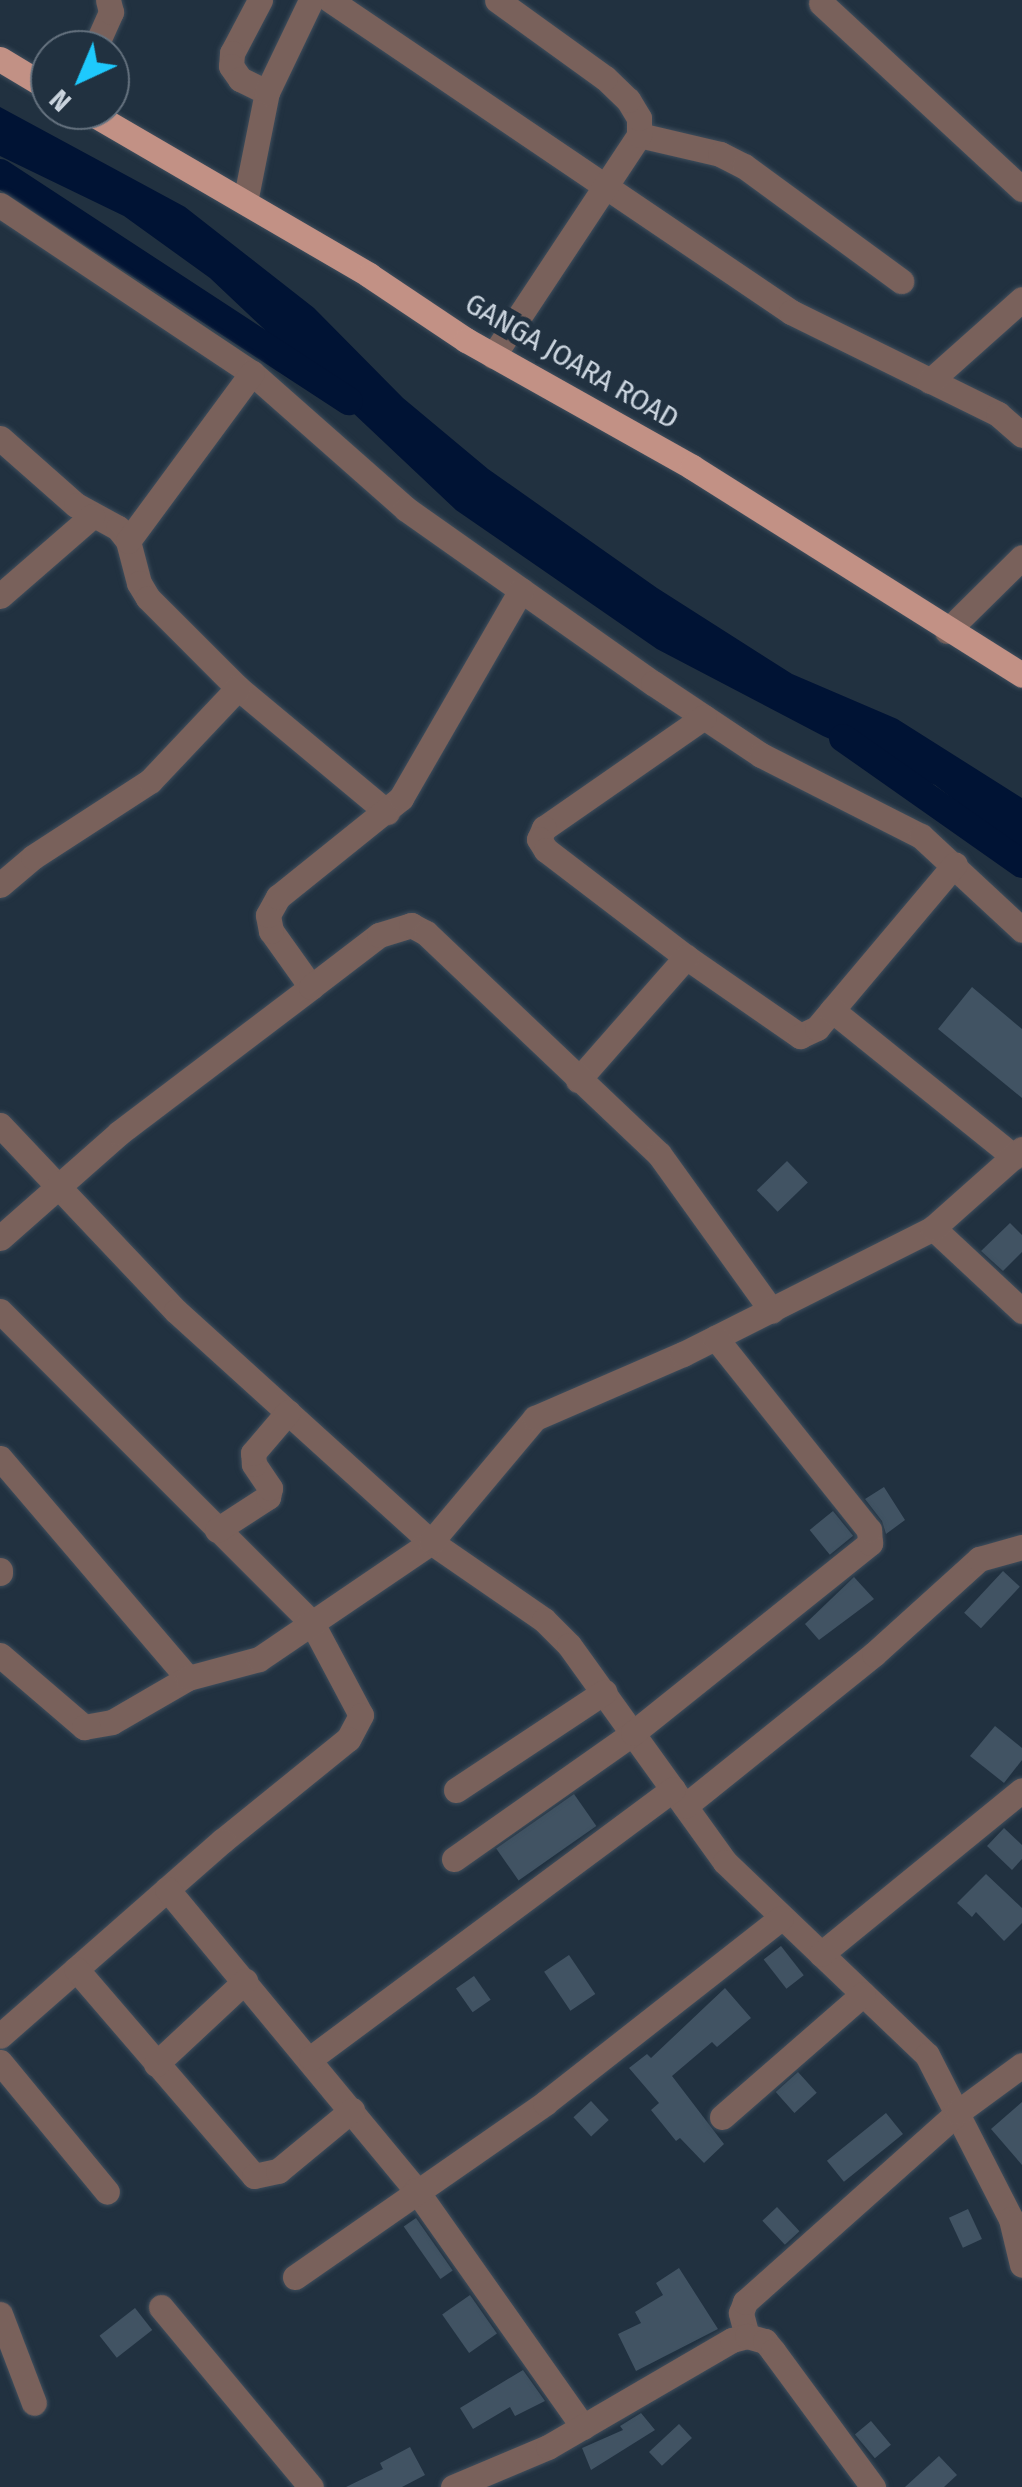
<!DOCTYPE html>
<html>
<head>
<meta charset="utf-8">
<style>
  body { margin:0 }
  #map { position:relative; width:1022px; height:2487px; overflow:hidden; background:#213140; font-family:"Fira Sans Condensed",sans-serif }
  div>[style] { position:absolute }
  [style*='--x'] { left:calc(var(--x)*1px); top:calc(var(--y)*1px); width:calc(var(--w)*1px); rotate:calc(var(--a)*1deg) }
  .water>* { inset:0; background:#001334 }
  .canal>* { height:28px; margin:-14px; padding:0 14px; transform-origin:14px; border-radius:14px; background:#001334 }
  .building>* { inset:0; background:#415363; transform-origin:0 0 }
  .roads { filter:drop-shadow(0 0 2px #3f4e5c) drop-shadow(0 0 2px #3f4e5c) }
  .minor>* { height:25px; margin:-12.5px; padding:0 12.5px; transform-origin:12.5px; border-radius:12.5px; background:#79615b }
  .major>* { height:25px; margin:-12.5px; padding:0 12.5px; transform-origin:12.5px; border-radius:12.5px; background:#c29185 }
  span { translate:-50% -50%; white-space:nowrap; text-align:center; line-height:1.15; -webkit-text-stroke:10px #213140; paint-order:stroke }
  .street-label { font-size:30px; color:#cad4de }
  .north { position:absolute; left:30px; top:30px; width:100px; height:100px; box-sizing:border-box; background:#213140; border:2px solid #65727f; border-radius:50%; rotate:224deg; font-size:28px; font-weight:700; line-height:40px; text-align:center; color:#cad4de }
  .north::after { content:''; display:block; margin:auto; width:35px; height:45px; background:#1ec9fd; clip-path:polygon(50% 0,100% 100%,50% 72%,0 100%) }
</style>
</head>
<body>
<div id="map">
  <div class="water">
    <i style="clip-path:polygon(0 107px,185px 207px,314px 308px,403px 398px,488px 469px,657px 588px,792px 674px,897px 719px,1022px 798px,1022px 857px,1013px 845px,935px 785px,823px 736px,657px 649px,456px 510px,210px 278px,124px 216px,0 156px)"></i>
  </div>
  <div class="canal">
    <i style="--x:0;--y:173;--w:417;--a:33.2"></i>
    <i style="--x:843;--y:738;--w:219;--a:35.1"></i>
  </div>
  <div class="building">
    <i style="clip-path:polygon(972px 987px,1022px 1029px,1022px 1098px,938px 1029px)"></i>
    <i style="left:787px;top:1161px;width:30px;height:42px;rotate:46deg"></i>
    <i style="clip-path:polygon(1010px 1223px,1022px 1235px,1022px 1252px,1003px 1271px,981px 1251px)"></i>
    <i style="clip-path:polygon(884px 1487px,905px 1520px,886px 1534px,882px 1521px,865px 1499px)"></i>
    <i style="left:833px;top:1511px;width:32px;height:30px;rotate:51deg"></i>
    <i style="left:1003px;top:1571px;width:23px;height:57px;rotate:43deg"></i>
    <i style="clip-path:polygon(854px 1577px,874px 1599px,819px 1640px,805px 1624px)"></i>
    <i style="clip-path:polygon(995px 1726px,1022px 1748px,1022px 1760px,1004px 1783px,970px 1756px)"></i>
    <i style="left:574px;top:1794px;width:39px;height:95px;rotate:55deg"></i>
    <i style="clip-path:polygon(1004px 1828px,1022px 1845px,1022px 1859px,1012px 1870px,987px 1846px)"></i>
    <i style="clip-path:polygon(986px 1874px,1022px 1908px,1022px 1923px,1004px 1941px,976px 1912px,972px 1917px,957px 1903px)"></i>
    <i style="left:781px;top:1946px;width:37px;height:22px;rotate:52deg"></i>
    <i style="left:569px;top:1955px;width:47px;height:30px;rotate:56deg"></i>
    <i style="left:474px;top:1976px;width:29px;height:22px;rotate:55deg"></i>
    <i style="clip-path:polygon(725px 1988px,751px 2018px,717px 2047px,712px 2042px,672px 2076px,724px 2144px,704px 2163px,680px 2138px,676px 2141px,651px 2110px,659px 2103px,629px 2068px,647px 2054px,651px 2058px)"></i>
    <i style="left:798px;top:2072px;width:28px;height:30px;rotate:48deg"></i>
    <i style="left:591px;top:2101px;width:26px;height:24px;rotate:47deg"></i>
    <i style="clip-path:polygon(1022px 2102px,1022px 2165px,991px 2129px)"></i>
    <i style="left:886px;top:2113px;width:27px;height:76px;rotate:51deg"></i>
    <i style="left:777px;top:2207px;width:33px;height:20px;rotate:47deg"></i>
    <i style="left:968px;top:2209px;width:33px;height:21px;rotate:65deg"></i>
    <i style="left:416px;top:2218px;width:64px;height:15px;rotate:55deg"></i>
    <i style="clip-path:polygon(679px 2268px,718px 2329px,636px 2371px,618px 2334px,641px 2323px,635px 2312px,663px 2295px,656px 2283px)"></i>
    <i style="left:470px;top:2295px;width:47px;height:34px;rotate:55deg"></i>
    <i style="left:135px;top:2308px;width:28px;height:45px;rotate:52deg"></i>
    <i style="clip-path:polygon(523px 2370px,545px 2401px,515px 2416px,510px 2407px,473px 2429px,460px 2408px)"></i>
    <i style="clip-path:polygon(641px 2413px,655px 2430px,591px 2470px,582px 2448px,623px 2430px,620px 2426px)"></i>
    <i style="left:871px;top:2421px;width:31px;height:21px;rotate:50deg"></i>
    <i style="left:679px;top:2424px;width:19px;height:41px;rotate:47deg"></i>
    <i style="clip-path:polygon(410px 2447px,425px 2475px,402px 2487px,346px 2487px,383px 2469px,380px 2463px)"></i>
    <i style="clip-path:polygon(939px 2456px,957px 2475px,944px 2487px,905px 2487px)"></i>
  </div>
  <div class="roads">
    <div class="minor">
      <i style="--x:260;--y:0;--w:60;--a:117.8"></i>
      <i style="--x:232;--y:53;--w:13;--a:94"></i>
      <i style="--x:231;--y:66;--w:16;--a:55"></i>
      <i style="--x:240;--y:79;--w:30;--a:26"></i>
      <i style="--x:330;--y:0;--w:557;--a:34.09"></i>
      <i style="--x:791;--y:312;--w:231;--a:26.2"></i>
      <i style="--x:998;--y:414;--w:32;--a:41"></i>
      <i style="--x:821;--y:3;--w:274;--a:42.8"></i>
      <i style="--x:94;--y:50;--w:42;--a:-65.9"></i>
      <i style="--x:111;--y:12;--w:12;--a:-104"></i>
      <i style="--x:639;--y:135;--w:83;--a:13.2"></i>
      <i style="--x:720;--y:154;--w:27;--a:27"></i>
      <i style="--x:744;--y:166;--w:195;--a:36.2"></i>
      <i style="--x:245;--y:202;--w:112;--a:-78.7"></i>
      <i style="--x:267;--y:92;--w:102;--a:-64.4"></i>
      <i style="--x:0;--y:205;--w:303;--a:33.7"></i>
      <i style="--x:252;--y:373;--w:205;--a:41.4"></i>
      <i style="--x:406;--y:509;--w:302;--a:35.2"></i>
      <i style="--x:653;--y:683;--w:130;--a:33.7"></i>
      <i style="--x:761;--y:755;--w:179;--a:26.9"></i>
      <i style="--x:921;--y:836;--w:138;--a:42.9"></i>
      <i style="--x:493;--y:356;--w:265;--a:-56.5"></i>
      <i style="--x:639;--y:135;--w:17;--a:-90"></i>
      <i style="--x:639;--y:118;--w:21;--a:-121"></i>
      <i style="--x:628;--y:100;--w:32;--a:-136"></i>
      <i style="--x:605;--y:78;--w:133;--a:-144.2"></i>
      <i style="--x:930;--y:381;--w:123;--a:-41.7"></i>
      <i style="--x:0;--y:438;--w:101;--a:41.4"></i>
      <i style="--x:76;--y:505;--w:48;--a:28.7"></i>
      <i style="--x:118;--y:528;--w:16;--a:52"></i>
      <i style="--x:128;--y:541;--w:43;--a:75.3"></i>
      <i style="--x:139;--y:583;--w:17;--a:59"></i>
      <i style="--x:148;--y:598;--w:127;--a:45"></i>
      <i style="--x:238;--y:688;--w:194;--a:39.8"></i>
      <i style="--x:128;--y:541;--w:209;--a:-53.6"></i>
      <i style="--x:0;--y:596;--w:122;--a:-41"></i>
      <i style="--x:947;--y:631;--w:105;--a:-44.6"></i>
      <i style="--x:704;--y:717;--w:195;--a:145.2"></i>
      <i style="--x:544;--y:828;--w:12;--a:114"></i>
      <i style="--x:539;--y:839;--w:13;--a:58"></i>
      <i style="--x:546;--y:850;--w:176;--a:37.4"></i>
      <i style="--x:686;--y:957;--w:139;--a:34.7"></i>
      <i style="--x:800;--y:1036;--w:19;--a:-25"></i>
      <i style="--x:817;--y:1028;--w:214;--a:-49.9"></i>
      <i style="--x:0;--y:885;--w:43;--a:-40.3"></i>
      <i style="--x:33;--y:857;--w:140;--a:-33"></i>
      <i style="--x:150;--y:781;--w:128;--a:-46.6"></i>
      <i style="--x:311;--y:987;--w:69;--a:-125.5"></i>
      <i style="--x:271;--y:931;--w:16;--a:-101"></i>
      <i style="--x:268;--y:915;--w:21;--a:-61"></i>
      <i style="--x:278;--y:897;--w:158;--a:-38.8"></i>
      <i style="--x:401;--y:798;--w:240;--a:-60"></i>
      <i style="--x:832;--y:1010;--w:234;--a:38.9"></i>
      <i style="--x:578;--y:1080;--w:164;--a:-48.7"></i>
      <i style="--x:0;--y:1125;--w:256;--a:46.6"></i>
      <i style="--x:176;--y:1311;--w:344;--a:42.2"></i>
      <i style="--x:431;--y:1542;--w:137;--a:34.6"></i>
      <i style="--x:544;--y:1620;--w:35;--a:45"></i>
      <i style="--x:569;--y:1645;--w:267;--a:54.3"></i>
      <i style="--x:725;--y:1862;--w:279;--a:43.7"></i>
      <i style="--x:927;--y:2055;--w:184;--a:62.9"></i>
      <i style="--x:1011;--y:2219;--w:47;--a:76.6"></i>
      <i style="--x:933;--y:1228;--w:122;--a:43"></i>
      <i style="--x:0;--y:1238;--w:159;--a:-41.4"></i>
      <i style="--x:119;--y:1133;--w:241;--a:-37.2"></i>
      <i style="--x:311;--y:987;--w:86;--a:-37.4"></i>
      <i style="--x:379;--y:935;--w:34;--a:-17"></i>
      <i style="--x:411;--y:925;--w:17;--a:28"></i>
      <i style="--x:426;--y:933;--w:321;--a:43.5"></i>
      <i style="--x:659;--y:1154;--w:193;--a:54.3"></i>
      <i style="--x:0;--y:1311;--w:441;--a:45"></i>
      <i style="--x:312;--y:1623;--w:104;--a:62"></i>
      <i style="--x:361;--y:1715;--w:27;--a:118"></i>
      <i style="--x:348;--y:1739;--w:162;--a:141"></i>
      <i style="--x:222;--y:1841;--w:295;--a:138.7"></i>
      <i style="--x:0;--y:1458;--w:289;--a:49.5"></i>
      <i style="--x:217;--y:1530;--w:61;--a:-32.9"></i>
      <i style="--x:268;--y:1497;--w:9;--a:-77"></i>
      <i style="--x:270;--y:1488;--w:29;--a:-124"></i>
      <i style="--x:254;--y:1464;--w:11;--a:-95"></i>
      <i style="--x:253;--y:1453;--w:54;--a:-49.5"></i>
      <i style="--x:0;--y:1570;--w:3;--a:90"></i>
      <i style="--x:0;--y:1655;--w:111;--a:40.6"></i>
      <i style="--x:84;--y:1727;--w:28;--a:-10"></i>
      <i style="--x:112;--y:1722;--w:88;--a:-30.1"></i>
      <i style="--x:188;--y:1678;--w:73;--a:-15"></i>
      <i style="--x:259;--y:1659;--w:208;--a:-34.2"></i>
      <i style="--x:431;--y:1542;--w:162;--a:-50"></i>
      <i style="--x:535;--y:1418;--w:161;--a:-23.4"></i>
      <i style="--x:683;--y:1354;--w:280;--a:-26.7"></i>
      <i style="--x:933;--y:1228;--w:119;--a:-41.6"></i>
      <i style="--x:456;--y:1790;--w:178;--a:-33.5"></i>
      <i style="--x:685;--y:1806;--w:243;--a:-38.8"></i>
      <i style="--x:874;--y:1654;--w:142;--a:-42.1"></i>
      <i style="--x:979;--y:1559;--w:45;--a:-15.6"></i>
      <i style="--x:454;--y:1859;--w:219;--a:-35.1"></i>
      <i style="--x:633;--y:1733;--w:304;--a:-38.7"></i>
      <i style="--x:870;--y:1543;--w:13;--a:-94"></i>
      <i style="--x:869;--y:1530;--w:246;--a:-128.6"></i>
      <i style="--x:167;--y:1889;--w:391;--a:50.4"></i>
      <i style="--x:416;--y:2190;--w:290;--a:54.8"></i>
      <i style="--x:821;--y:1954;--w:259;--a:-39.2"></i>
      <i style="--x:76;--y:1969;--w:273;--a:49.3"></i>
      <i style="--x:254;--y:2176;--w:25;--a:-12"></i>
      <i style="--x:278;--y:2171;--w:96;--a:-39.5"></i>
      <i style="--x:311;--y:2058;--w:451;--a:-36.6"></i>
      <i style="--x:0;--y:2062;--w:168;--a:50.5"></i>
      <i style="--x:156;--y:2064;--w:122;--a:-43"></i>
      <i style="--x:722;--y:2117;--w:187;--a:-41.1"></i>
      <i style="--x:295;--y:2277;--w:305;--a:-34.8"></i>
      <i style="--x:545;--y:2103;--w:300;--a:-38.1"></i>
      <i style="--x:161;--y:2307;--w:234;--a:50.2"></i>
      <i style="--x:0;--y:2314;--w:95;--a:69.1"></i>
      <i style="--x:747;--y:2336;--w:24;--a:-105"></i>
      <i style="--x:741;--y:2313;--w:12;--a:-70"></i>
      <i style="--x:745;--y:2302;--w:285;--a:-41.7"></i>
      <i style="--x:958;--y:2112;--w:79;--a:-36.3"></i>
      <i style="--x:453;--y:2487;--w:103;--a:-22.8"></i>
      <i style="--x:548;--y:2447;--w:213;--a:-30.2"></i>
      <i style="--x:732;--y:2340;--w:16;--a:-15"></i>
      <i style="--x:747;--y:2336;--w:19;--a:16"></i>
      <i style="--x:765;--y:2341;--w:13;--a:51"></i>
      <i style="--x:773;--y:2351;--w:169;--a:53.7"></i>
    </div>
    <div class="major">
      <i style="--x:0;--y:59;--w:58;--a:31"></i>
      <i style="--x:86;--y:110;--w:328;--a:30.2"></i>
      <i style="--x:369;--y:275;--w:117;--a:33.8"></i>
      <i style="--x:466;--y:340;--w:259;--a:29.3"></i>
      <i style="--x:692;--y:467;--w:390;--a:32.2"></i>
    </div>
  </div>
  <div class="street-label">
    <span style="left:572px;top:361px;rotate:30deg">GANGA JOARA ROAD</span>
  </div>
  <div class="north">N</div>
</div>
</body>
</html>
